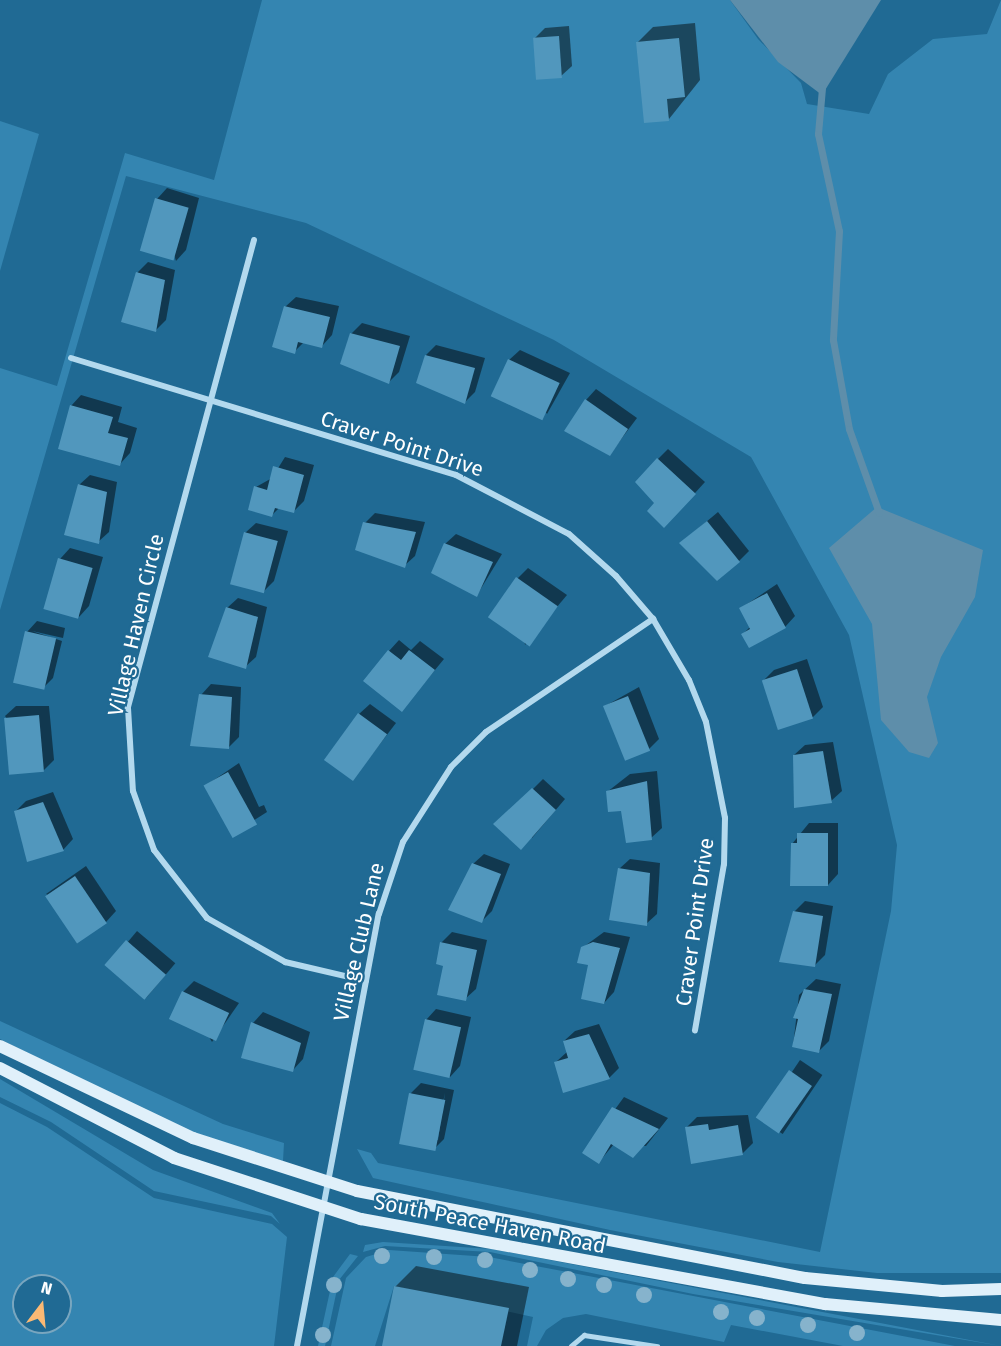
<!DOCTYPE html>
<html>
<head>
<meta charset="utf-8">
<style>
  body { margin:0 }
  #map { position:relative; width:1001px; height:1346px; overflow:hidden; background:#206a94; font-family:"Fira Sans",sans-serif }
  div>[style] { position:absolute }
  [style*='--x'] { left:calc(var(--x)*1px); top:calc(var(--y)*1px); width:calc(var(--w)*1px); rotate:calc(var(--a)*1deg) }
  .green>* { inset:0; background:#3485b1 }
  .water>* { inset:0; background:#5e8eaa }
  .shadow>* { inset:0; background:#0007; transform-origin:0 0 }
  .stream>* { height:7px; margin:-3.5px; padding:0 3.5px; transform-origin:3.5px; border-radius:3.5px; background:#5e8eaa }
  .building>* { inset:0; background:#5197bd; transform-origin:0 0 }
  .lane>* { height:4.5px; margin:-2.25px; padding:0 2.25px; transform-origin:2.25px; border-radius:2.25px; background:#b3d9ee }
  .street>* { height:6px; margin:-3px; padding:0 3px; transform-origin:3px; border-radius:3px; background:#b3d9ee }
  .secondary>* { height:12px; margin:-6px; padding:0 6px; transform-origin:6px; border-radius:6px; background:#e0f0fa }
  .trees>* { width:16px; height:16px; margin:-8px; border-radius:50%; background:#86b3cc }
  span { translate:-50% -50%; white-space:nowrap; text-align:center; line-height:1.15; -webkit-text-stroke:4.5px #206a94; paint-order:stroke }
  .street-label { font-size:21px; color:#fff }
  .north { position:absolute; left:12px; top:1274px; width:60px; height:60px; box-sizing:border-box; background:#206a94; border:2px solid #79a6bf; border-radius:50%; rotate:16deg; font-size:16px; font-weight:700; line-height:24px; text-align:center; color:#fff }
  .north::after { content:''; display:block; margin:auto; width:21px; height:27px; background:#fbb974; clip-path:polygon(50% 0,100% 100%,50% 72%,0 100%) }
</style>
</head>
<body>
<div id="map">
  <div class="green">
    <i style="clip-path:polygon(262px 0,730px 0,758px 39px,801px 83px,807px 104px,869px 114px,888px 74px,933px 39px,987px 34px,1001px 0,1001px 1273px,877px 1273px,778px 1262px,610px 1230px,373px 1178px,357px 1149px,371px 1153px,378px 1163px,820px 1252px,891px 911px,897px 845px,849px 635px,751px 457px,554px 340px,306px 223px,126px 176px,0 610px,0 368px,57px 386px,125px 153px,214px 180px)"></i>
    <i style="clip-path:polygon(0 121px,39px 134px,0 271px)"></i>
    <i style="clip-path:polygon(0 1021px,223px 1124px,284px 1143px,283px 1161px,197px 1134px,95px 1087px,0 1039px)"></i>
    <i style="clip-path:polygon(0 1079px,153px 1170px,272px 1213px,280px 1224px,271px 1216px,154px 1191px,51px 1122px,0 1097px)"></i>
    <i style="clip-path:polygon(evenodd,0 1103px,47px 1127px,154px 1198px,272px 1224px,287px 1237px,274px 1346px,0 1346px,0 1103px,24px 1286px,60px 1286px,60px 1322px,24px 1322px,24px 1286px)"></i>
    <i style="clip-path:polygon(383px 1242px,492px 1249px,1001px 1346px,693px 1294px,490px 1252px,385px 1246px,363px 1252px,365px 1245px)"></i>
    <i style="clip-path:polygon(389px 1250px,489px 1257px,955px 1346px,843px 1346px,731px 1325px,724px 1342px,586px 1314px,563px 1318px,546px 1330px,537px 1346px,527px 1346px,533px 1317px,394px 1286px,375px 1346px,331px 1346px,346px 1278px,366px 1257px)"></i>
    <i style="clip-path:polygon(350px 1254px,358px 1256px,339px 1280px,325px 1346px,318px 1346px,333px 1277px)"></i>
  </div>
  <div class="water">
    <i style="clip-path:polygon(730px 0,881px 0,822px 95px,778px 62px)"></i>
    <i style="clip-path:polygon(877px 507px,983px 550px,975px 597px,941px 657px,927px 697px,938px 743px,929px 758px,909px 752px,881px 720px,872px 624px,829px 548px)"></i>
  </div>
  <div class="shadow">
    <i style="clip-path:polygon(695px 23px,700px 80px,669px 119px,637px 43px,653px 27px)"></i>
    <i style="clip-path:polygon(569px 26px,572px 66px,561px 76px,535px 38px,545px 28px)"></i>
    <i style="clip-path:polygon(167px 188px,199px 198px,186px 250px,176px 261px,157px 199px)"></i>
    <i style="clip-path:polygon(148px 262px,175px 270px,166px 320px,155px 331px,123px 321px,138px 272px)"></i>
    <i style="clip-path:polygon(296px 297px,339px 306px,332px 335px,322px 346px,304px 342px,294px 352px,285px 307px)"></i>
    <i style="clip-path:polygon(362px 323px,410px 336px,399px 372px,389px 382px,351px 334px)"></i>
    <i style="clip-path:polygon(436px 345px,485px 358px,475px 392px,464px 403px,426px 355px)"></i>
    <i style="clip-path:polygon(520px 350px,570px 373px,547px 414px,509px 360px)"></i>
    <i style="clip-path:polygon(596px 389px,637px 418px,610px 454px,586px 400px)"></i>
    <i style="clip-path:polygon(81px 395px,122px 407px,118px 422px,137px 428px,130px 453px,120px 464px,71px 406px)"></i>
    <i style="clip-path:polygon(668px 449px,705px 482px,675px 515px,657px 503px,658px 459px)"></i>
    <i style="clip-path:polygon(285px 457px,314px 465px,304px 501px,293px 512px,279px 508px,272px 515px,256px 487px,272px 478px)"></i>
    <i style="clip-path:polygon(90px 475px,117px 482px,109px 532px,98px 542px,79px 485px)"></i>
    <i style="clip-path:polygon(718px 512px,749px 551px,739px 561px,681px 543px)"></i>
    <i style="clip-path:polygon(375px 513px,425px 522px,415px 556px,404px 566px,365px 523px)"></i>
    <i style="clip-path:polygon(256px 523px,288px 531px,274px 581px,264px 591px,245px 533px)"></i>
    <i style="clip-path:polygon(456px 534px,502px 554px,477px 595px,445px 544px)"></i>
    <i style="clip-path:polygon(70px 548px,103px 557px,89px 606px,79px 617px,60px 559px)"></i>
    <i style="clip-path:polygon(528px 568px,567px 595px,525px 645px,518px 578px)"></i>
    <i style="clip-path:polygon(777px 584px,795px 616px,785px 627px,743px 634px,751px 626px,741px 608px)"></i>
    <i style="clip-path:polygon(238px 598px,267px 607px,256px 657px,245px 667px,227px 608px)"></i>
    <i style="clip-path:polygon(37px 621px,65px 628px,63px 638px,32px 631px,62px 641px,53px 678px,43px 688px,27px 632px)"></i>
    <i style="clip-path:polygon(399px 640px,411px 650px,420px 641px,444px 659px,402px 710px,389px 651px)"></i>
    <i style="clip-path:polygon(807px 659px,823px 707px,813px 717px,779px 728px,764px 680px,774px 670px)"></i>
    <i style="clip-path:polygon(211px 684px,241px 687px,239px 737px,228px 748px,201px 695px)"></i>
    <i style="clip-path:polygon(639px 687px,659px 739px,649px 749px,605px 706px)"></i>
    <i style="clip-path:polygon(370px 704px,396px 723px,353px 779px,359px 714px)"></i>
    <i style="clip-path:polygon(16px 706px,49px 706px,54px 760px,43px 771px,5px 716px)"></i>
    <i style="clip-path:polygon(833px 742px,842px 791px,831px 801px,794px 755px,805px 745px)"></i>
    <i style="clip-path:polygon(239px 763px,259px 807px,264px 805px,267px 812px,232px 834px,205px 786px)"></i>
    <i style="clip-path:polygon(657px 771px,662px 828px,651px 838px,607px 792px,630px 774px)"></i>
    <i style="clip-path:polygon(543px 779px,565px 799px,532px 838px,533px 789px)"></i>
    <i style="clip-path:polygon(53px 792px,73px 839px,63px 850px,16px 811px,26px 801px)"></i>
    <i style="clip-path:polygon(809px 823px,838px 823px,838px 874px,828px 885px,792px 844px)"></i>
    <i style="clip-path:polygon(484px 854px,510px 864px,492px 911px,481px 922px,473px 864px)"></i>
    <i style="clip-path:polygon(630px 859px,660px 863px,657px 914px,646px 924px,619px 869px)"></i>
    <i style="clip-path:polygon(86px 866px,116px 911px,106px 922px,46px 894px)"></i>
    <i style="clip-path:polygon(805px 901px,833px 906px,825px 955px,814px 966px,781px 961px,794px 912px)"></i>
    <i style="left:137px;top:931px;width:50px;height:45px;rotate:40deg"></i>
    <i style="clip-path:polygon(452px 932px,487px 940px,476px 989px,465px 999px,445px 965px,441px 943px)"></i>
    <i style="clip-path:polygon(604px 932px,630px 937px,614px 992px,604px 1003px,582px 948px)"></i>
    <i style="clip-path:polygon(816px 979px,841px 984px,829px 1041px,819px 1051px,793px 1046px,799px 995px)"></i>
    <i style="clip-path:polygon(194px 981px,239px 1003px,212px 1042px,183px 992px)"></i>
    <i style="clip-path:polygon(436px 1009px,471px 1017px,460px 1066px,450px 1077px,426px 1020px)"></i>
    <i style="clip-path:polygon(263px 1012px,310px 1032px,303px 1059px,293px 1070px,253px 1023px)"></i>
    <i style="clip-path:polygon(599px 1024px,619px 1068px,609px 1078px,556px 1062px,568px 1051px,564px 1041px,575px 1031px)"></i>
    <i style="left:800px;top:1060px;width:27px;height:71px;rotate:34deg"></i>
    <i style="clip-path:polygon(evenodd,421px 1083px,454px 1090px,444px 1139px,433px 1150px,411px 1093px,421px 1083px,445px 1093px,438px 1140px,435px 1140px,445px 1093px)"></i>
    <i style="clip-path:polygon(624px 1097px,668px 1118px,646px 1146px,614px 1144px,599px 1162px,584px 1152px)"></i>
    <i style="clip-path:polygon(748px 1115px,753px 1143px,742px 1154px,686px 1128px,697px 1117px)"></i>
    <i style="clip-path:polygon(416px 1266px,529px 1287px,517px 1346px,383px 1346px,395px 1287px)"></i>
  </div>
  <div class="stream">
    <i style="--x:822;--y:88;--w:46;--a:95"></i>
    <i style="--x:818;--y:134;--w:99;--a:77.8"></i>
    <i style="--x:839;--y:231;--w:109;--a:93.2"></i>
    <i style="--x:833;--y:340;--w:90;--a:79.8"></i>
    <i style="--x:849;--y:429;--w:89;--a:70.3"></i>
  </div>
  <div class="building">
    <i style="left:559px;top:36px;width:42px;height:26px;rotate:86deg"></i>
    <i style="clip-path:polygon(679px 38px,685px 97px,667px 99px,669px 121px,644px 123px,636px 42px)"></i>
    <i style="left:155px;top:198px;width:35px;height:55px;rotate:16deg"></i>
    <i style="clip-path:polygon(136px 272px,165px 280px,156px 332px,121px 322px)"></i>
    <i style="clip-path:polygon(284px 306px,330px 317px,322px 348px,298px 342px,295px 354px,272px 347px)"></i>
    <i style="clip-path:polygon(350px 333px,400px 346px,389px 384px,340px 364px)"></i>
    <i style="clip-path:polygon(425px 355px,475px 368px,465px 404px,416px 383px)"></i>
    <i style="left:508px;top:359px;width:57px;height:41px;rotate:25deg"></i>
    <i style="clip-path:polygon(585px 399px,628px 429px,610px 456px,564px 431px)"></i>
    <i style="clip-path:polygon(70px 405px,113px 417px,108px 433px,128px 438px,120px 466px,58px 449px)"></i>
    <i style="clip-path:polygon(657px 458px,696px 494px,664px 528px,647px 511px,654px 503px,635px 482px)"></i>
    <i style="clip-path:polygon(273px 466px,304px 475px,294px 513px,275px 508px,272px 517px,248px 510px,254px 486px,267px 490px)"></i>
    <i style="clip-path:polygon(78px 484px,107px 492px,99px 544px,64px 535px)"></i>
    <i style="clip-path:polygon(707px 521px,740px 562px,717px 581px,679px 543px)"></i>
    <i style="clip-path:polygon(363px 522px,416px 532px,405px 568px,355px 550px)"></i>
    <i style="left:244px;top:532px;width:35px;height:54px;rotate:15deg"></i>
    <i style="clip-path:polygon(444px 543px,493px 562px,477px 597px,431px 573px)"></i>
    <i style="left:58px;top:558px;width:36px;height:53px;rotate:16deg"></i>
    <i style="left:516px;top:577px;width:51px;height:49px;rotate:35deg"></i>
    <i style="clip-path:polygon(767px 593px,786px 628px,749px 648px,741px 634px,750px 629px,739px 608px)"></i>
    <i style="clip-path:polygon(226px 607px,258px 617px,246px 669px,208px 657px)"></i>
    <i style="left:25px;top:631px;width:32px;height:53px;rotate:13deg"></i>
    <i style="clip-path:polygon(388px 650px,401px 660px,409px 650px,435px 670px,402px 712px,363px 681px)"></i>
    <i style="left:797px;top:669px;width:52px;height:37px;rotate:72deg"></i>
    <i style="clip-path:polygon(199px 694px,232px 697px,229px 749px,190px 746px)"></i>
    <i style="left:628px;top:696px;width:59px;height:27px;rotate:68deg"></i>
    <i style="left:358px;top:713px;width:36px;height:58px;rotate:36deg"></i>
    <i style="left:39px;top:715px;width:57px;height:35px;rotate:85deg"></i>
    <i style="clip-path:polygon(823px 751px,832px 803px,794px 808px,793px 755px)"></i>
    <i style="left:228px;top:772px;width:60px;height:28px;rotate:61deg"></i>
    <i style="clip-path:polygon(647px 781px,652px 840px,626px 843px,621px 811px,608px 812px,606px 791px)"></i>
    <i style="clip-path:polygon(532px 788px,556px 810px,521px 850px,493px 824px)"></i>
    <i style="clip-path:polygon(43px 802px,64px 851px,27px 862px,14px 811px)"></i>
    <i style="clip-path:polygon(797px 833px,828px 833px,828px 886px,790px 886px,791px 843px,797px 843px)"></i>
    <i style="clip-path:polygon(472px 863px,501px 874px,482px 923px,448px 910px)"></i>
    <i style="clip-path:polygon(618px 868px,650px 873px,647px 926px,609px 920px)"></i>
    <i style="left:75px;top:876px;width:57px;height:36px;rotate:56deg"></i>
    <i style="clip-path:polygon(793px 911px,823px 916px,815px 967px,779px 962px)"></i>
    <i style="left:126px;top:940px;width:53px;height:33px;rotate:41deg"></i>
    <i style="clip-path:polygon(440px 942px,477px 950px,466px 1001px,437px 995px,443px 966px,436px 964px)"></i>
    <i style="clip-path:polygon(593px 942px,620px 948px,604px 1004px,581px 999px,588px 965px,577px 963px,581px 947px)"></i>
    <i style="clip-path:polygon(804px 989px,832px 994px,819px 1053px,792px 1047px,798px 1019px,793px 1018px)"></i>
    <i style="left:182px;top:991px;width:52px;height:31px;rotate:25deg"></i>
    <i style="left:425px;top:1019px;width:37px;height:52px;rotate:13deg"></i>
    <i style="clip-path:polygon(251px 1022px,301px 1043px,293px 1072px,241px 1058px)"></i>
    <i style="clip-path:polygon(589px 1034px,610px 1079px,563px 1093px,554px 1062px,568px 1058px,563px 1041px)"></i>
    <i style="left:789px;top:1070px;width:28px;height:58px;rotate:35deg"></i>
    <i style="left:409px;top:1093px;width:37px;height:52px;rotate:11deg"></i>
    <i style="clip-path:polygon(612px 1107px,659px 1129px,633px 1158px,611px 1144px,599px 1164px,582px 1153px)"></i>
    <i style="clip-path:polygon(708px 1124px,709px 1130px,738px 1125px,743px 1155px,691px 1164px,685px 1127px)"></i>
    <i style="clip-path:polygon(394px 1286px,509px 1308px,501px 1346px,382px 1346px)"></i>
  </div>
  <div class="lane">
    <i style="--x:571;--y:1346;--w:17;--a:-40"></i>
    <i style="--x:584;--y:1335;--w:74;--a:8.6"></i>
  </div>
  <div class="street">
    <i style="--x:254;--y:240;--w:485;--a:105.1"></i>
    <i style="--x:128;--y:708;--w:83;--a:86.6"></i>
    <i style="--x:133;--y:791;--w:63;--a:70.4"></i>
    <i style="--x:154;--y:850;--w:86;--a:52.1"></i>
    <i style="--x:207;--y:918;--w:90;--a:29.4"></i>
    <i style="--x:285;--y:962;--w:83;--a:13.2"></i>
    <i style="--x:71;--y:358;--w:402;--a:16.9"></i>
    <i style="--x:456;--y:475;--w:127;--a:27.6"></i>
    <i style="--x:569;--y:534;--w:63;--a:41.8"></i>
    <i style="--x:616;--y:576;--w:57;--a:49.3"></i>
    <i style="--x:653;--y:619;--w:71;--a:59.5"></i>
    <i style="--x:689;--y:680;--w:45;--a:68"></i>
    <i style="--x:706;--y:722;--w:98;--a:78.8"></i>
    <i style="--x:725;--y:818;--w:46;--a:91.2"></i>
    <i style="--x:724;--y:864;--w:169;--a:99.9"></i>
    <i style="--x:297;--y:1346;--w:440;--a:-79.3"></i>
    <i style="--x:379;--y:914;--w:76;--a:-71.6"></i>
    <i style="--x:403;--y:842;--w:89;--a:-57.4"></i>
    <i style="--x:451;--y:767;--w:49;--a:-45"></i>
    <i style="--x:486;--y:732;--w:202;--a:-34.1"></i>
  </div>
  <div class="secondary">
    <i style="--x:0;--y:1046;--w:214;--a:25.5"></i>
    <i style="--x:193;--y:1138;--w:172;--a:17.9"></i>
    <i style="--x:357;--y:1191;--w:456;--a:11"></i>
    <i style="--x:805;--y:1278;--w:138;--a:5.4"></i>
    <i style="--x:942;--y:1291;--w:59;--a:-1.9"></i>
    <i style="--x:0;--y:1068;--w:196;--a:27.3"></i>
    <i style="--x:174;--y:1158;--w:197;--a:18.1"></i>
    <i style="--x:361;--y:1219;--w:472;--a:10.4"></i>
    <i style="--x:825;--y:1304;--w:177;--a:5.2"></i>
  </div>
  <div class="trees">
    <i style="left:382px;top:1256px"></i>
    <i style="left:434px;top:1257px"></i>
    <i style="left:485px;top:1260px"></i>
    <i style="left:530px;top:1270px"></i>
    <i style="left:568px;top:1279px"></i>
    <i style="left:334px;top:1285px"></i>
    <i style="left:604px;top:1285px"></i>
    <i style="left:644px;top:1295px"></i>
    <i style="left:721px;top:1312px"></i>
    <i style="left:757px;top:1318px"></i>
    <i style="left:808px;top:1325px"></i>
    <i style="left:857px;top:1333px"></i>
    <i style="left:323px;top:1335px"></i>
  </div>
  <div class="street-label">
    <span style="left:402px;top:444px;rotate:18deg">Craver Point Drive</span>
    <span style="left:136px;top:625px;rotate:-77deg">Village Haven Circle</span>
    <span style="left:695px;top:922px;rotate:-82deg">Craver Point Drive</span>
    <span style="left:359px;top:942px;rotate:-77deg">Village Club Lane</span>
    <span style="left:490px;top:1224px;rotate:11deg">South Peace Haven Road</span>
  </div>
  <div class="north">N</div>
</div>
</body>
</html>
